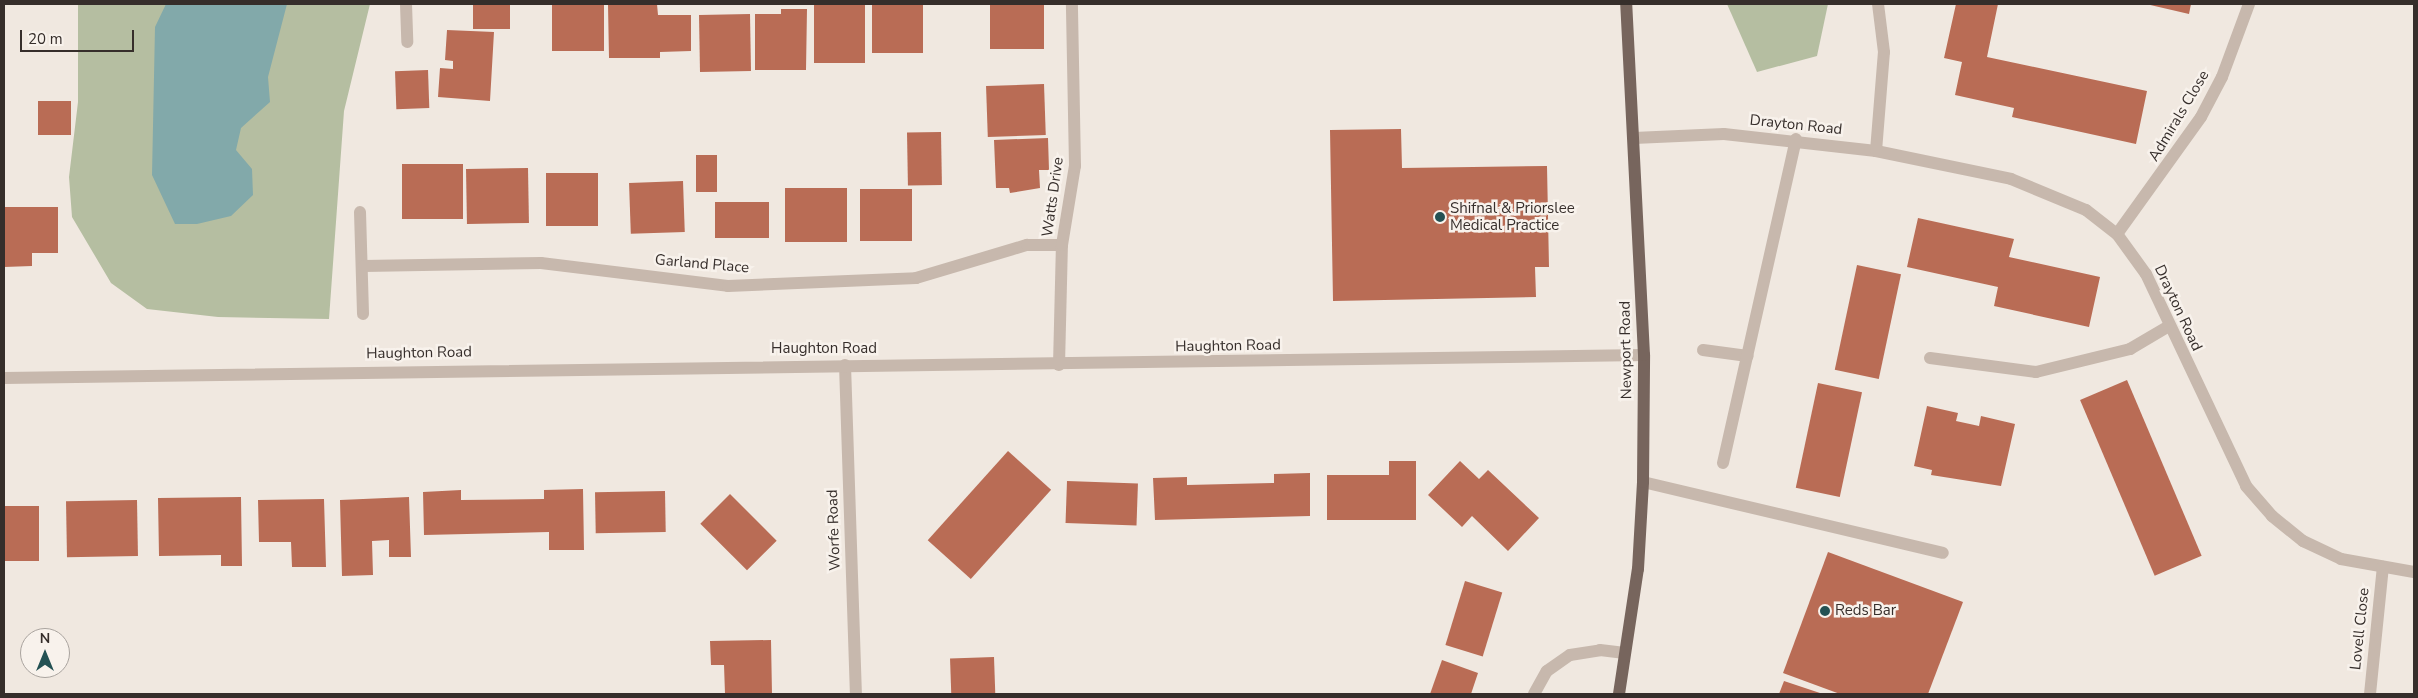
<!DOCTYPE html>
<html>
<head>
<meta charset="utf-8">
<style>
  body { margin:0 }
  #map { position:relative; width:2418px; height:698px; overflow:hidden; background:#f0e8e0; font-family:"Nunito Sans",sans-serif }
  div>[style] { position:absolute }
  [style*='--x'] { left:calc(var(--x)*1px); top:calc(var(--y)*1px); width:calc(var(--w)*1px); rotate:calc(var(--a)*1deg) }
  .green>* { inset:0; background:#b5bea1 }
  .water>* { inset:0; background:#82a9aa }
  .building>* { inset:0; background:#b96c55; transform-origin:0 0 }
  .minor>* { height:12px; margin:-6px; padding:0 6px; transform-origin:6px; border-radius:6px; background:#c7b8ad }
  .major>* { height:12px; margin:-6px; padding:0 6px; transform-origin:6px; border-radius:6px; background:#77655d }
  .dots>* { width:14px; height:14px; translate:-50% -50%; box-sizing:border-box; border:2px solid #f8f2ec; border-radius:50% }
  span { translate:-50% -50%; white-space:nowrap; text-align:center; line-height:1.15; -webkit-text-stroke:5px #f8f2ec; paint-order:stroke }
  .street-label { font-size:15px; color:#362e2b }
  .poi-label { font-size:15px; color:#362e2b }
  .left { translate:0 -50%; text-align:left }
  .frame { position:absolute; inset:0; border:5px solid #362e2b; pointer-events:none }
  .north { position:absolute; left:20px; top:628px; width:50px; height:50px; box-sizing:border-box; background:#f8f2ec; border:1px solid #aaa49f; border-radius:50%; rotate:0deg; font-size:14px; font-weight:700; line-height:20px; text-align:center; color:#362e2b }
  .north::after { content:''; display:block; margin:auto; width:18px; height:22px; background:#245153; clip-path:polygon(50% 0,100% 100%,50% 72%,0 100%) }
  .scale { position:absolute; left:20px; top:30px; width:114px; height:22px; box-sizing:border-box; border:2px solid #362e2b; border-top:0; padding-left:6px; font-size:15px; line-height:18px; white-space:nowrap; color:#362e2b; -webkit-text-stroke:4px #f8f2ec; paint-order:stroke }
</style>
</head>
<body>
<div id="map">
  <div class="green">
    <i style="clip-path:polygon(78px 4px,370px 4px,344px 111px,329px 319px,218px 317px,147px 309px,111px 283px,72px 217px,69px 177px,78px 102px)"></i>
    <i style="clip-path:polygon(1727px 4px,1828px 4px,1817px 56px,1757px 72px)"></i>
  </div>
  <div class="water">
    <i style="clip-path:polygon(166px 4px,287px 4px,268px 77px,270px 102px,241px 128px,236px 150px,252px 169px,253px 195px,231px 216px,197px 224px,175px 224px,152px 175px,155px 27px)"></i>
  </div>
  <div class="building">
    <i style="left:473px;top:4px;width:37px;height:25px"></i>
    <i style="left:552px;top:4px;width:52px;height:47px"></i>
    <i style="clip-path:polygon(657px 4px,658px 15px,691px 15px,691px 51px,660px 52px,660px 58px,609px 58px,608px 5px)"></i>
    <i style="left:865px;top:4px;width:59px;height:51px;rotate:90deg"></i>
    <i style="left:872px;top:4px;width:51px;height:49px"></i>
    <i style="left:990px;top:4px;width:54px;height:45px"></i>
    <i style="clip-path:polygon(1956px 4px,1998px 4px,1987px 57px,2147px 91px,2136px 144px,2012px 117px,2014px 108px,1955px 95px,1962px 62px,1944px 58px)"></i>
    <i style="clip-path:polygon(2146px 4px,2191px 4px,2189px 14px)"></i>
    <i style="clip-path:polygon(781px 9px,807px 9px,806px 70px,755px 70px,755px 14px,781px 14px)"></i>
    <i style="left:750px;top:14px;width:57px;height:51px;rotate:89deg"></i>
    <i style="clip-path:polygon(447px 30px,494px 32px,490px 101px,438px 97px,440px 68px,453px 69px,453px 61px,445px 60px)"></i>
    <i style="left:428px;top:70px;width:38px;height:33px;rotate:88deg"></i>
    <i style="left:1044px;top:84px;width:51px;height:58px;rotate:88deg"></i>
    <i style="left:38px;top:101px;width:33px;height:34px"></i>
    <i style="clip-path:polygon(1401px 129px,1402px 168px,1547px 166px,1549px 267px,1535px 267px,1536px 297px,1333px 301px,1330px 130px)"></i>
    <i style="left:941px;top:132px;width:53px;height:34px;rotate:89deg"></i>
    <i style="clip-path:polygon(1048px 138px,1049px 170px,1039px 170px,1040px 188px,1010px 193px,1009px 188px,996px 188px,994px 140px)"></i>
    <i style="left:696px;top:155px;width:21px;height:37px"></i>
    <i style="left:402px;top:164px;width:61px;height:55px"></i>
    <i style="left:528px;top:168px;width:55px;height:62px;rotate:89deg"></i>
    <i style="left:546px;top:173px;width:52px;height:53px"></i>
    <i style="left:683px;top:181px;width:51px;height:54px;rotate:88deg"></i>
    <i style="left:847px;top:188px;width:54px;height:62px;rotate:90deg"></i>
    <i style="left:912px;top:189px;width:52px;height:52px;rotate:90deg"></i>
    <i style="left:769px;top:202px;width:36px;height:54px;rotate:90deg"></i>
    <i style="clip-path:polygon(4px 207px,58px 207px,58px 253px,32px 253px,32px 266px,4px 267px)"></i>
    <i style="clip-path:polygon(1918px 218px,2014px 239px,2009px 257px,2100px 277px,2089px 327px,1994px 306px,1998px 287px,1907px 267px)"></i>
    <i style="left:1857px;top:265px;width:45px;height:107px;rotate:12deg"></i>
    <i style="left:2127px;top:380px;width:191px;height:51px;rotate:67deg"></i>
    <i style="left:1818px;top:383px;width:45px;height:107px;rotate:12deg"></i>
    <i style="clip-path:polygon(1927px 406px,1958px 413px,1956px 421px,1979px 426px,1981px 416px,2015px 424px,2001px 486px,1931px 475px,1932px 470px,1914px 466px)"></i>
    <i style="left:1008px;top:451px;width:58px;height:120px;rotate:42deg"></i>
    <i style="clip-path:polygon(1389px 461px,1416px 461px,1416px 520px,1327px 520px,1327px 475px,1389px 475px)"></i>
    <i style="clip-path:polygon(1460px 461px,1479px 479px,1488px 470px,1539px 518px,1508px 551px,1472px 516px,1462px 527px,1428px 495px)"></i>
    <i style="clip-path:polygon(1310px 473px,1310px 516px,1155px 520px,1153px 478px,1187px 477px,1187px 485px,1274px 483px,1274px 474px)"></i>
    <i style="left:1067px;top:481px;width:71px;height:42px;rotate:2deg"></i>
    <i style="clip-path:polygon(583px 489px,584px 550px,549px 550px,549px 532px,424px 535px,423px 492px,461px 490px,461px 500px,544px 499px,544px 490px)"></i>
    <i style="left:665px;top:491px;width:41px;height:70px;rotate:89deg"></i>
    <i style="left:730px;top:494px;width:66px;height:42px;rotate:45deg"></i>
    <i style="clip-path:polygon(241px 497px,242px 566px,221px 566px,221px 555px,159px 556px,158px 498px)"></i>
    <i style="clip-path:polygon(409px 497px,411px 557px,389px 557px,389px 540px,372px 541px,373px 575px,342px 576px,340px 500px)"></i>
    <i style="clip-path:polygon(324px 499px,326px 567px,292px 567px,291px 542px,259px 542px,258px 500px)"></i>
    <i style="left:137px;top:500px;width:56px;height:71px;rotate:89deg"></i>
    <i style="left:4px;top:506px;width:35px;height:55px"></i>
    <i style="clip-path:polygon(1828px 552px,1963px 602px,1928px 694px,1840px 694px,1783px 673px)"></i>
    <i style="left:1465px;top:581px;width:39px;height:67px;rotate:17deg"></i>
    <i style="clip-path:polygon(771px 640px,772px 694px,725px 694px,724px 665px,711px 665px,710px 641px)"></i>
    <i style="left:994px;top:657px;width:37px;height:44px;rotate:88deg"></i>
    <i style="clip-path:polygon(1442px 660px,1478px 673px,1471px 694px,1430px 694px)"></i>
    <i style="clip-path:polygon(1784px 681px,1823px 694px,1779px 694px)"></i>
  </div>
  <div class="minor">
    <i style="--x:406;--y:4;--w:38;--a:88"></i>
    <i style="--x:1634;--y:138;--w:90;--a:-2.5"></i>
    <i style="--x:1724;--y:134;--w:153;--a:6.4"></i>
    <i style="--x:1876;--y:151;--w:138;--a:11.7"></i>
    <i style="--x:2011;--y:179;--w:81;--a:22.5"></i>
    <i style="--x:2086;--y:210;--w:39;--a:38"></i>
    <i style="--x:2117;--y:234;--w:49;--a:54.1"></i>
    <i style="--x:2146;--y:274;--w:234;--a:64.7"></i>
    <i style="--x:2246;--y:486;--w:40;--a:49"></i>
    <i style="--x:2272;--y:516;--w:40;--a:39"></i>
    <i style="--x:2303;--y:541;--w:42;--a:25.3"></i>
    <i style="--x:2341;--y:559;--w:74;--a:10.1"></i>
    <i style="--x:1876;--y:151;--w:99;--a:-85.4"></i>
    <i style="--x:1884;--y:52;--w:48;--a:-97.1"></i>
    <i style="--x:360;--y:212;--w:102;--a:88.3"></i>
    <i style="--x:2117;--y:234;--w:144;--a:-54.3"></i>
    <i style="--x:2201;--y:117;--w:45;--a:-62.3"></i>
    <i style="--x:2222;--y:77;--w:78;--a:-69.7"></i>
    <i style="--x:364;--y:266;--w:177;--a:-1"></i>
    <i style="--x:541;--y:263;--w:188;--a:7"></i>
    <i style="--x:728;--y:286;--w:188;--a:-2.4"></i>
    <i style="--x:916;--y:278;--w:116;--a:-16.6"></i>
    <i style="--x:1027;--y:245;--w:35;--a:0"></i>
    <i style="--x:1703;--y:350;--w:45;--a:7.6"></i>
    <i style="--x:1930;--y:358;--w:107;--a:7.5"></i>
    <i style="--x:2036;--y:372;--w:97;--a:-13.7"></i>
    <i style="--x:2130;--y:349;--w:45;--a:-30.5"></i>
    <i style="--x:845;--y:365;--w:329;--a:88.1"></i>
    <i style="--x:1059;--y:365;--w:120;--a:-88.6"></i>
    <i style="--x:1062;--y:245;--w:80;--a:-80.7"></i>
    <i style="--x:1075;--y:166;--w:162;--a:-91.1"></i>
    <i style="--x:4;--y:378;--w:1640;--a:-0.8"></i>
    <i style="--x:1723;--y:463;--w:332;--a:-77.3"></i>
    <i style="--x:1643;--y:482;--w:308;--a:13.3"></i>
    <i style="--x:1534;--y:694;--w:26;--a:-61"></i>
    <i style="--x:1547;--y:671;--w:28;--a:-35"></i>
    <i style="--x:1570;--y:655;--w:30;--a:-9"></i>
    <i style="--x:1600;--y:650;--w:25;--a:7"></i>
    <i style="--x:2370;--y:694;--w:128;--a:-84.2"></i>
  </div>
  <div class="major">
    <i style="--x:1619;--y:694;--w:126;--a:-81.4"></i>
    <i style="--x:1638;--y:569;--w:87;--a:-86.7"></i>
    <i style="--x:1643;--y:482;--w:127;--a:-89.5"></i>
    <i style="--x:1644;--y:355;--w:351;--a:-92.9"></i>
  </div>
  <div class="dots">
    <i style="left:1440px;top:217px;background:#245153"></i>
    <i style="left:1825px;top:611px;background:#245153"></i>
  </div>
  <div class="street-label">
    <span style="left:2179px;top:116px;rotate:-59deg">Admirals Close</span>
    <span style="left:1796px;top:125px;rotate:6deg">Drayton Road</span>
    <span style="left:1053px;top:197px;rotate:-82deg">Watts Drive</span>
    <span style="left:702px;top:264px;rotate:5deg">Garland Place</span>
    <span style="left:2178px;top:308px;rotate:65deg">Drayton Road</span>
    <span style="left:1228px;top:346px;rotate:-1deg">Haughton Road</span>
    <span style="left:824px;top:349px">Haughton Road</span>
    <span style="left:1626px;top:350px;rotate:-91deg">Newport Road</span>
    <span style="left:419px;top:353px;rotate:-1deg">Haughton Road</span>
    <span style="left:834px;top:530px;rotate:-92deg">Worfe Road</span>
    <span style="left:2360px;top:629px;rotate:-84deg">Lovell Close</span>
  </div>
  <div class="poi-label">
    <span class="left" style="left:1450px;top:217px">Shifnal &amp; Priorslee<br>Medical Practice</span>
    <span class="left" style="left:1835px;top:611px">Reds Bar</span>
  </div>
  <div class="frame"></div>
  <div class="north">N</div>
  <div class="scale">20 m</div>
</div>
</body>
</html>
